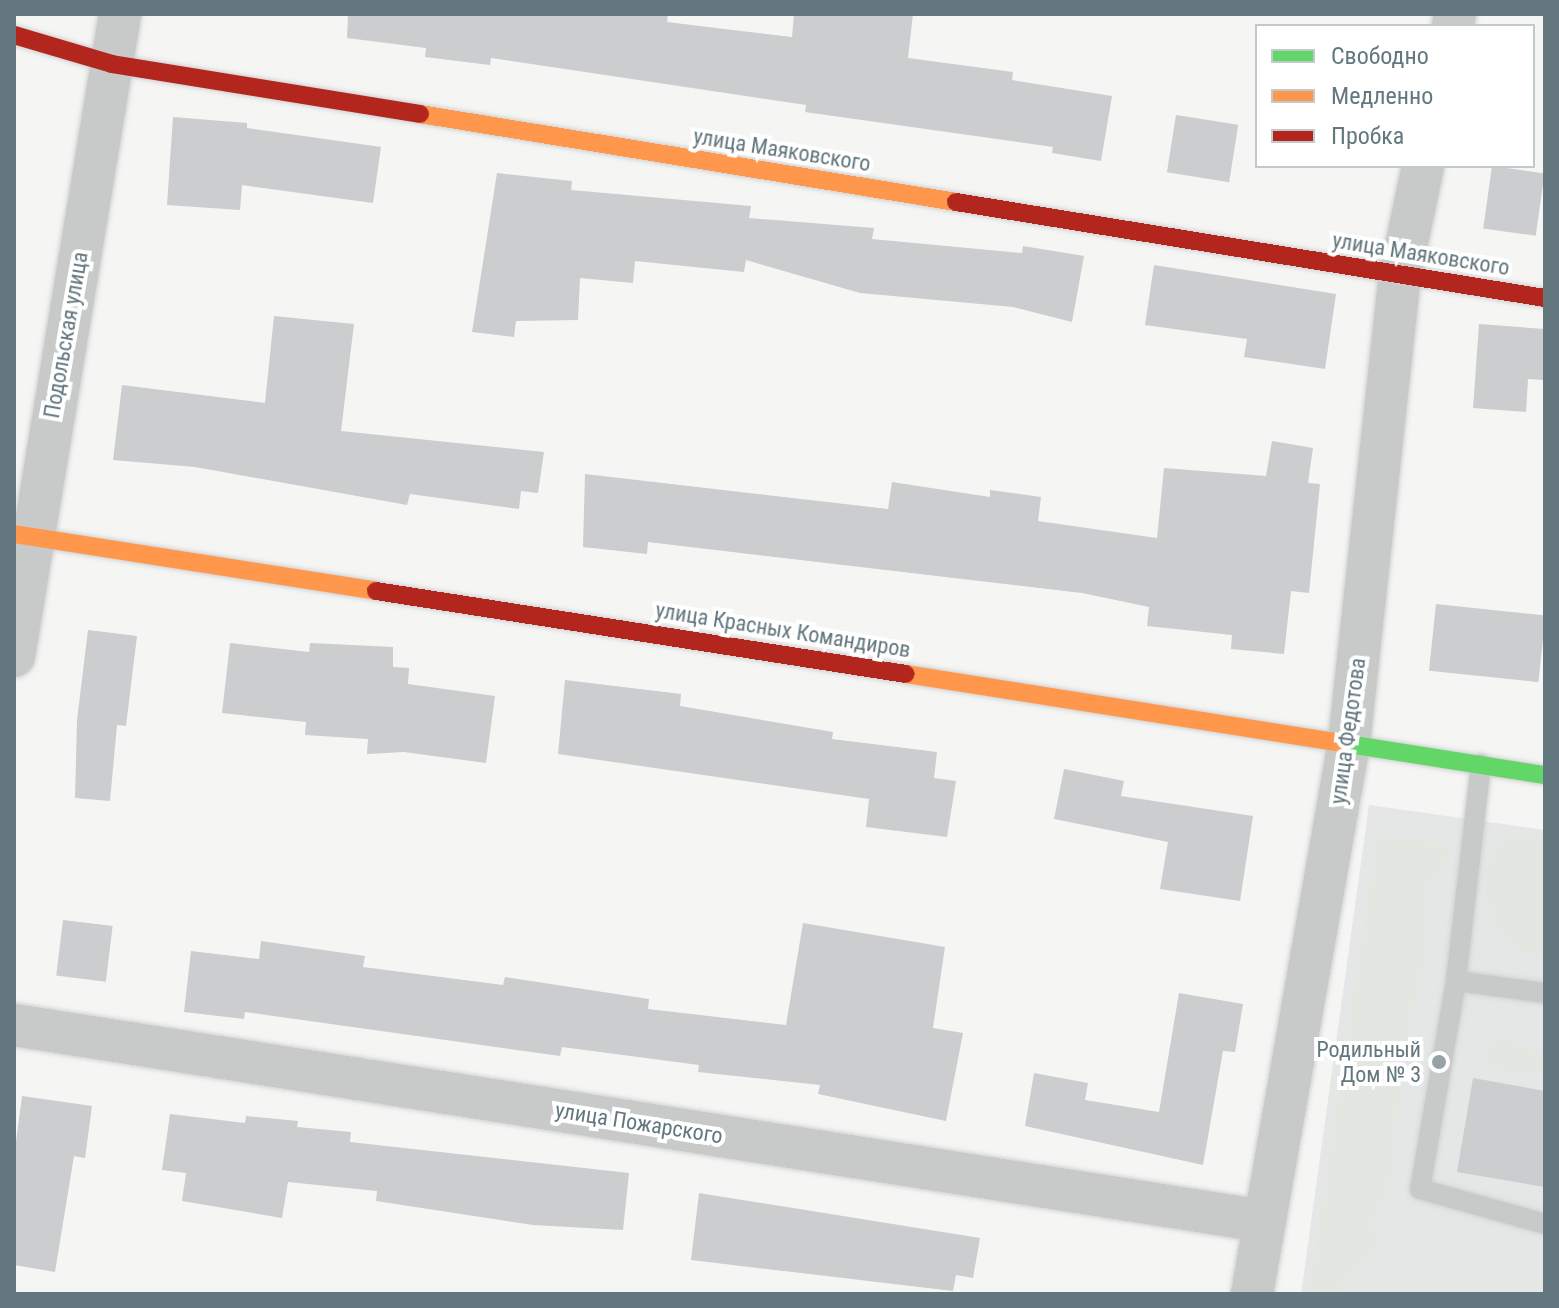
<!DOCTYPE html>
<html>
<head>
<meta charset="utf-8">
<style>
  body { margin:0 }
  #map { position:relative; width:1559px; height:1308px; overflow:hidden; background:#f5f5f4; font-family:"Roboto Condensed",sans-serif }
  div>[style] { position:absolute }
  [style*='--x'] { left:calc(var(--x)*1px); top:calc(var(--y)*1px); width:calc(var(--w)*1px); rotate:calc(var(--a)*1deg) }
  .built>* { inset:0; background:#e5e7e6 }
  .green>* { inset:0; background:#e4e7e1 }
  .building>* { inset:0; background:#cbcdce; transform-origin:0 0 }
  .roads { filter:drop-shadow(0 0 2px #d0d1d1) drop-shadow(0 0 2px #d0d1d1) }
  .lane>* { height:20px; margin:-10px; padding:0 10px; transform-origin:10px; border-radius:10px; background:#c8caca }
  .street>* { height:42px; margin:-21px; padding:0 21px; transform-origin:21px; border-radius:21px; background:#c8caca }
  .fast>* { height:18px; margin:-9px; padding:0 9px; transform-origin:9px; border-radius:9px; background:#63d668 }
  .slow>* { height:18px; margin:-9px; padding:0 9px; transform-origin:9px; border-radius:9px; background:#ff974d }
  .jam>* { height:18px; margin:-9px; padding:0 9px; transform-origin:9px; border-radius:9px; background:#b3261e }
  .dots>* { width:22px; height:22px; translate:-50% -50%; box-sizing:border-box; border:4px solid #fff; border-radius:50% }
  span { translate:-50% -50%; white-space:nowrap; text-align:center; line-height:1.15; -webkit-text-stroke:8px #fff; paint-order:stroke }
  .street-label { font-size:22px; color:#62777e }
  .poi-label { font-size:22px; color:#62777e }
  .right { translate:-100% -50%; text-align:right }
  .frame { position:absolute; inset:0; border:16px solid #62777e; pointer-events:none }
  .legend { position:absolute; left:1255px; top:24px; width:280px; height:144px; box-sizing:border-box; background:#fff; border:2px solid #c0c9cb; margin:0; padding:10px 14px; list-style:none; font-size:24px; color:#62777e }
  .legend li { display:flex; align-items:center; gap:16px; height:40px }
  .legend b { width:40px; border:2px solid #c0c9cb }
</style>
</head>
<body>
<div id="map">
  <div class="built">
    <i style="clip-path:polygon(1369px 805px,1545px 830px,1545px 1294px,1301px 1294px)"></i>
  </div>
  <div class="green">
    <i style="clip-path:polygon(1515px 833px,1545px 839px,1545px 955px,1519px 953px,1496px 930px,1481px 878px,1497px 849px)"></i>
    <i style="clip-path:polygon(1377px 836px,1455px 844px,1427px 888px,1427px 952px,1405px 1047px,1390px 1188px,1370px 1224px,1382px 1246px,1360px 1261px,1335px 1294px,1308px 1294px)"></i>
    <i style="clip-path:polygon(1500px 1037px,1545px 1056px,1545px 1074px,1493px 1070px,1481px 1049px)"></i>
  </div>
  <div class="building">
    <i style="clip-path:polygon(348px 14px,668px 14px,667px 22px,792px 37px,794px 14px,913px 14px,908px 58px,1013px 72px,1012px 80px,1112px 96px,1101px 161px,1052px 153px,1053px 147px,805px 112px,806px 105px,491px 58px,490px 65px,425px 57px,426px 48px,347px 38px)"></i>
    <i style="left:1176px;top:115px;width:63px;height:58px;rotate:9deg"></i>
    <i style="clip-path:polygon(173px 117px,247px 123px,247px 128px,381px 147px,373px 203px,242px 185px,240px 210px,167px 205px)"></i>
    <i style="left:1492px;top:166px;width:53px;height:63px;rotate:8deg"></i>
    <i style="clip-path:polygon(497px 173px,572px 181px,571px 190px,751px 206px,749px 218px,874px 228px,872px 239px,1022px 253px,1023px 246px,1084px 256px,1072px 322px,1013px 307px,860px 293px,746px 260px,744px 272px,635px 261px,633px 283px,580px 278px,578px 320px,516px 321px,514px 337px,472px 332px)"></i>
    <i style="clip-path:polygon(1154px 265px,1336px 294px,1325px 369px,1244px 357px,1247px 339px,1145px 325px)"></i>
    <i style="clip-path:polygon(274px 316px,354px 324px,341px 431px,544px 452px,538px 493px,521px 491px,519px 509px,410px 494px,407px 505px,195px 467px,113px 460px,122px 385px,265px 403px)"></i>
    <i style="clip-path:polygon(1479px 324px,1545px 329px,1545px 380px,1528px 379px,1526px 412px,1473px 408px)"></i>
    <i style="clip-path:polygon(1272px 441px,1313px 448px,1308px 483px,1320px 484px,1309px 593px,1291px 591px,1284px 654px,1231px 649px,1232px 635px,1147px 626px,1149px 607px,1082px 593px,648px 542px,647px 554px,583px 547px,585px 474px,888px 509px,892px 482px,990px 497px,990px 490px,1041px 497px,1038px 521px,1157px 538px,1164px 468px,1266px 476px)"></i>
    <i style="left:1436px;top:604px;width:110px;height:67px;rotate:6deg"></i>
    <i style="clip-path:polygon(88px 630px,137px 636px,126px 726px,117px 725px,110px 801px,75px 798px,77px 720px)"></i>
    <i style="clip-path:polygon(230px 643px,309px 652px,310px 643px,393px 647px,393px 667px,409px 668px,408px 684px,495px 696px,486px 763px,404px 752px,367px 754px,368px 739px,305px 735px,306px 722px,222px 713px)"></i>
    <i style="clip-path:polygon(565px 680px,681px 694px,680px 706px,833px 732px,832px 739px,937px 752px,934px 778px,956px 781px,947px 837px,866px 827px,869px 799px,558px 754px)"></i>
    <i style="clip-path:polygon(1064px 769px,1124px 781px,1121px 796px,1253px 816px,1240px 901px,1160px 889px,1168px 842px,1054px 819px)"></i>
    <i style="left:63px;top:920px;width:50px;height:56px;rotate:7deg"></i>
    <i style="clip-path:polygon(803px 923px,945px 947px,933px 1028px,963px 1033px,946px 1121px,818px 1094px,820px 1085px,698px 1072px,699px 1065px,562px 1047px,560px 1056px,245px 1012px,244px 1019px,184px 1012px,191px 951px,259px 959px,261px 941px,365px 956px,363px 967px,503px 985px,505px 977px,649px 999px,648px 1009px,786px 1025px)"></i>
    <i style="clip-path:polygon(1179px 993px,1243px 1004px,1235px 1052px,1223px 1051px,1203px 1165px,1025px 1126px,1034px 1073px,1088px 1083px,1085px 1100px,1159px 1112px)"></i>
    <i style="clip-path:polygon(1473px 1078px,1545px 1091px,1545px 1187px,1457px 1172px)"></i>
    <i style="clip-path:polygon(22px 1096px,92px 1106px,85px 1158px,74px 1156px,55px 1272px,14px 1265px,14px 1157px)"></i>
    <i style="clip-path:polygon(170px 1114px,245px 1123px,246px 1116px,298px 1121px,297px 1127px,351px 1132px,350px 1142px,629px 1173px,623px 1230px,533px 1225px,376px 1201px,377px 1191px,288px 1182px,282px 1218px,182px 1201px,186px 1173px,162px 1170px)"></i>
    <i style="clip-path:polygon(699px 1193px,980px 1238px,973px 1278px,956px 1275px,953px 1291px,691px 1260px)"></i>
  </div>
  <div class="roads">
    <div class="lane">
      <i style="--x:1481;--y:764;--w:218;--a:96.6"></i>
      <i style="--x:1456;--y:981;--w:90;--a:7.7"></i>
      <i style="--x:1456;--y:981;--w:211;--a:99.8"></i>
      <i style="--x:1420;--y:1189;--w:130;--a:15.6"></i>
    </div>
    <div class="street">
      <i style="--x:1453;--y:26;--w:12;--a:-81"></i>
      <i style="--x:14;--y:656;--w:651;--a:-80.62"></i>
      <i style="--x:14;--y:1025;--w:1264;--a:8.92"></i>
      <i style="--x:1252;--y:1294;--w:559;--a:-80.02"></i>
      <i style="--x:1349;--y:743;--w:470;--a:-83.8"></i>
      <i style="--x:1400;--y:276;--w:112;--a:-78.2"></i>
    </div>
    <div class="fast">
      <i style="--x:1342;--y:743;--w:206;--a:9"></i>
    </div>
    <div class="slow">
      <i style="--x:420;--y:114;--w:543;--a:9.32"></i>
      <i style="--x:14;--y:534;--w:366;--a:8.9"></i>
      <i style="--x:906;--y:674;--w:441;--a:9"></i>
    </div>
    <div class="jam">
      <i style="--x:14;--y:35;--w:102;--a:16.5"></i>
      <i style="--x:112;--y:64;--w:312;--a:9.2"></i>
      <i style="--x:956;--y:202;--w:597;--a:9.26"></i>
      <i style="--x:376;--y:591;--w:536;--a:8.9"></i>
    </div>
  </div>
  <div class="dots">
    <i style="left:1439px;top:1062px;background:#95a3a7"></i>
  </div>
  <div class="street-label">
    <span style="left:782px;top:150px;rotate:9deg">улица Маяковского</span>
    <span style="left:1421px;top:254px;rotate:9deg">улица Маяковского</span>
    <span style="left:66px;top:335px;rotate:-80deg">Подольская улица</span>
    <span style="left:783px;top:630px;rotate:9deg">улица Красных Командиров</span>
    <span style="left:1348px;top:731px;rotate:-82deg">улица Федотова</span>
    <span style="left:639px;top:1123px;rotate:9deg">улица Пожарского</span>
  </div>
  <div class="poi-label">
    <span class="right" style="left:1421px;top:1062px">Родильный<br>Дом № 3</span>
  </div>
  <div class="frame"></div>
  <ul class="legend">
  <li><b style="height:10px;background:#63d668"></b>Свободно</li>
  <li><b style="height:10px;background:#ff974d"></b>Медленно</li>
  <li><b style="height:10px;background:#b3261e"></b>Пробка</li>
  </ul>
</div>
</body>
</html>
